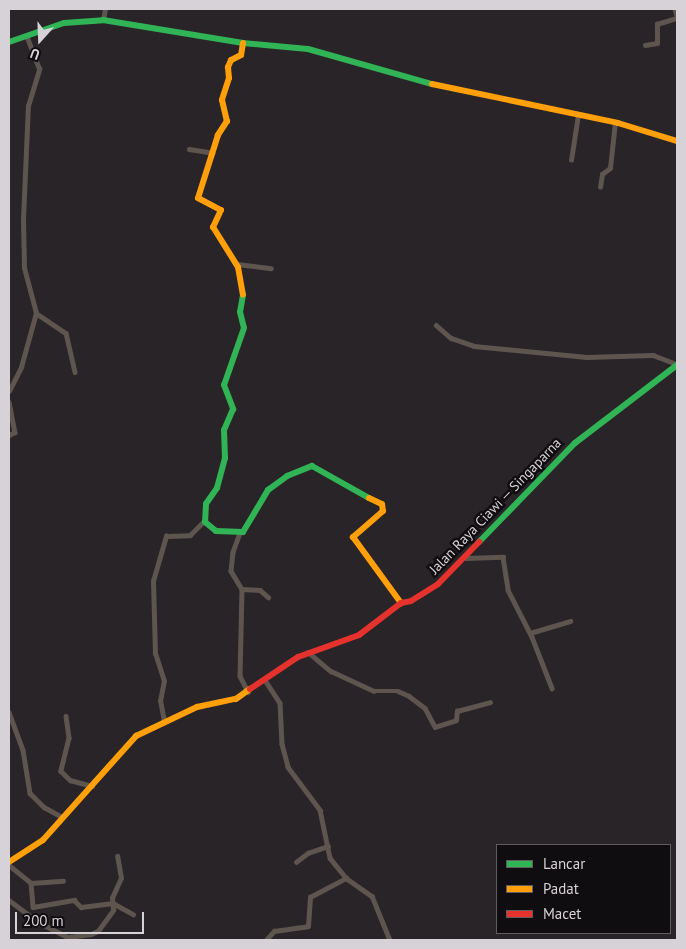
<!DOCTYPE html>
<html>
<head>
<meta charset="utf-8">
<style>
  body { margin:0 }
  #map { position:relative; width:686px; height:949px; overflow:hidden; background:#282428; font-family:"PT Sans",sans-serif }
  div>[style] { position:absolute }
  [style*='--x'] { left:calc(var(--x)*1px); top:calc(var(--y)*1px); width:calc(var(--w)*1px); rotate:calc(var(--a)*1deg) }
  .street>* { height:4.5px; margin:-2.25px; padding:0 2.25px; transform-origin:2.25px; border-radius:2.25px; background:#5e554f }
  .fast>* { height:6px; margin:-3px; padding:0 3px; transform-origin:3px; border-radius:3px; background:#30b455 }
  .slow>* { height:6px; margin:-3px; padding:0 3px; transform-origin:3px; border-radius:3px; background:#ff9f0a }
  .jam>* { height:6px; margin:-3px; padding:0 3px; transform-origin:3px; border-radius:3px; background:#e5322d }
  span { translate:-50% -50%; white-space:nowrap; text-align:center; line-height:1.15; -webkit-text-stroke:5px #100d10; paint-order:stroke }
  .street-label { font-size:14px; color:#d7d2d7 }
  .frame { position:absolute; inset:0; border:10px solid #d7d2d7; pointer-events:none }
  .legend { position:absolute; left:496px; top:844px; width:175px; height:90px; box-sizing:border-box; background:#100d10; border:1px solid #605c60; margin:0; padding:6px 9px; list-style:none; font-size:15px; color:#d7d2d7 }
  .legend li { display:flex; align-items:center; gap:10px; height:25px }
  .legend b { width:25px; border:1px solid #605c60 }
  .north { position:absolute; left:15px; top:15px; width:50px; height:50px; -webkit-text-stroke:4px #100d10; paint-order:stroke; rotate:200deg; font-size:14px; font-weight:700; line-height:20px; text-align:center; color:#d7d2d7 }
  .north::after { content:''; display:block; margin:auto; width:18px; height:22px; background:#d7d2d7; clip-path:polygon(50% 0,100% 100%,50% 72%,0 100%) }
  .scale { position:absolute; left:15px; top:912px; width:129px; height:22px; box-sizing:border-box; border:2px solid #d7d2d7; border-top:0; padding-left:6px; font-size:15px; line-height:18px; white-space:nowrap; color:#d7d2d7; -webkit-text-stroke:4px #100d10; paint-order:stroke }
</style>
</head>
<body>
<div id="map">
  <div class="street">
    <i style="--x:675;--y:9;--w:7;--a:74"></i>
    <i style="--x:103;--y:20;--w:11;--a:-80"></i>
    <i style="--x:645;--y:45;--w:12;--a:-9"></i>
    <i style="--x:657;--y:43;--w:19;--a:-90"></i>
    <i style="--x:657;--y:24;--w:21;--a:-17"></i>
    <i style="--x:189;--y:149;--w:24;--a:9"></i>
    <i style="--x:571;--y:160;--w:46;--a:-81.2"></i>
    <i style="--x:600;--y:187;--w:13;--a:-81"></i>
    <i style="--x:602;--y:174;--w:10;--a:-37"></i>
    <i style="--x:610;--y:168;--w:46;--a:-83.8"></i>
    <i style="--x:237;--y:264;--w:34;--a:7"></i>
    <i style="--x:36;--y:313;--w:36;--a:34"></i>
    <i style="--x:66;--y:333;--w:40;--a:77"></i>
    <i style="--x:436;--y:325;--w:20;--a:41"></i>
    <i style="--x:451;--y:338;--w:24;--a:19"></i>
    <i style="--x:474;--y:346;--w:113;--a:5.6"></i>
    <i style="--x:586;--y:357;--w:67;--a:-1.7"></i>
    <i style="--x:653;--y:355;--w:26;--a:21"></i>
    <i style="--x:9;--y:391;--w:27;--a:-63"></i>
    <i style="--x:21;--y:367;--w:56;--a:-74.5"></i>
    <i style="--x:36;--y:313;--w:47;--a:-104.9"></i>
    <i style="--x:24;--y:268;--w:49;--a:-91.2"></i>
    <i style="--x:23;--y:219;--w:113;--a:-87.5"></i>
    <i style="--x:28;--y:106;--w:39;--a:-73"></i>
    <i style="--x:39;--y:69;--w:34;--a:-111"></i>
    <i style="--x:9;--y:402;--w:31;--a:79"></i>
    <i style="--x:15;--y:432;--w:7;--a:146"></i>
    <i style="--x:240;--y:533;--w:20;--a:110"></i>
    <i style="--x:233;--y:552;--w:19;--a:96"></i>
    <i style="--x:231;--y:571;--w:21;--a:59"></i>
    <i style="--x:242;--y:589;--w:87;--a:91.3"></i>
    <i style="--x:240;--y:676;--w:18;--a:63"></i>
    <i style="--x:466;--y:558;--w:37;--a:-2"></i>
    <i style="--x:503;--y:557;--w:33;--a:81"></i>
    <i style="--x:508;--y:590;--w:53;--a:62.9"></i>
    <i style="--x:532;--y:637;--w:55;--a:68.6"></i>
    <i style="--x:242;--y:589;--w:18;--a:3"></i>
    <i style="--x:260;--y:590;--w:11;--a:41"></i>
    <i style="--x:530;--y:633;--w:42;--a:-16.7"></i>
    <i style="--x:308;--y:652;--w:30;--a:40"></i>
    <i style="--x:331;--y:671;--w:47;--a:24.9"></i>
    <i style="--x:374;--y:691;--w:24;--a:0"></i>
    <i style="--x:398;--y:691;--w:12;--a:24"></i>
    <i style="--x:409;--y:696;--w:20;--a:37"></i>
    <i style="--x:425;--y:708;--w:21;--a:62"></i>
    <i style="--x:435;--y:727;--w:22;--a:-18"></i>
    <i style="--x:456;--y:720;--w:9;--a:-84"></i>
    <i style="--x:457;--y:711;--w:34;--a:-15"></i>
    <i style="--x:265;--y:680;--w:27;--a:57"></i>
    <i style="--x:280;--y:703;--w:41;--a:87.2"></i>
    <i style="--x:282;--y:744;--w:24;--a:75"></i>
    <i style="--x:288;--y:767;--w:54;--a:53.3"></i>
    <i style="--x:320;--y:810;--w:49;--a:78.2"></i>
    <i style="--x:330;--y:858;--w:26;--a:51"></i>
    <i style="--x:346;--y:878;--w:32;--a:35"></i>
    <i style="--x:372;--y:896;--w:48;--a:67.8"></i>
    <i style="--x:9;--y:712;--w:40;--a:69.8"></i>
    <i style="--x:23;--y:750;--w:44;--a:80.8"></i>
    <i style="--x:30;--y:793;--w:20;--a:45"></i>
    <i style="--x:44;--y:807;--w:21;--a:29"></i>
    <i style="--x:66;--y:716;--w:22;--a:82"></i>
    <i style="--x:69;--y:738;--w:34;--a:104"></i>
    <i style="--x:61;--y:771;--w:13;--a:45"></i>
    <i style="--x:70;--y:780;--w:23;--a:15"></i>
    <i style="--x:164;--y:721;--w:20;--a:-101"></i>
    <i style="--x:160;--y:701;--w:20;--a:-79"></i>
    <i style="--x:164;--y:681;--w:28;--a:-108"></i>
    <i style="--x:155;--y:654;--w:73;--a:-91.6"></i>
    <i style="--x:153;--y:581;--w:47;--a:-73.9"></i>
    <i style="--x:166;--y:536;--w:24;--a:-2"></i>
    <i style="--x:190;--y:535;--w:21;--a:-45"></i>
    <i style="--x:296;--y:862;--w:15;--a:-37"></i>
    <i style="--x:308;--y:853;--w:21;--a:-19"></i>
    <i style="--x:9;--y:865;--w:28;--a:39"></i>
    <i style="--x:31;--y:883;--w:32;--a:-4"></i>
    <i style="--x:31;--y:883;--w:24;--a:85"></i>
    <i style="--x:33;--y:907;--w:42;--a:-9.7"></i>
    <i style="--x:74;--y:900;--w:10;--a:45"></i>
    <i style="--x:81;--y:907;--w:32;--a:-7"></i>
    <i style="--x:113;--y:903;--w:23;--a:29"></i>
    <i style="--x:9;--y:900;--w:39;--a:37"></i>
    <i style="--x:40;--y:923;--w:31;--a:27"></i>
    <i style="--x:68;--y:937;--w:23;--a:-7"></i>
    <i style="--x:91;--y:934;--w:8;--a:-23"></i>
    <i style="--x:98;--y:931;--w:26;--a:-54"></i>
    <i style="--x:113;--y:910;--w:12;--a:-95"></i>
    <i style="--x:112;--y:898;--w:22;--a:-66"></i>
    <i style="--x:121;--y:878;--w:22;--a:-100"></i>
    <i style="--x:266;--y:940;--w:12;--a:-48"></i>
    <i style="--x:274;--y:931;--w:34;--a:-8"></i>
    <i style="--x:308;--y:926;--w:29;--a:-86"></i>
    <i style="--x:310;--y:897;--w:41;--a:-27.8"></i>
  </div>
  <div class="fast">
    <i style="--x:9;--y:42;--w:58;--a:-19.1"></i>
    <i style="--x:64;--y:23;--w:39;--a:-4"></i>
    <i style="--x:103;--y:20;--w:142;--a:9.3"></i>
    <i style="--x:243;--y:43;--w:65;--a:5.3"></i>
    <i style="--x:308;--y:49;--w:129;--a:15.8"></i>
    <i style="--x:243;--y:295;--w:17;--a:100"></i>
    <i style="--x:240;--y:312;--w:16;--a:76"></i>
    <i style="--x:244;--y:328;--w:60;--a:109.3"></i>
    <i style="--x:224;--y:385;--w:26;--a:69"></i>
    <i style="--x:233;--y:409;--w:23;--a:113"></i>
    <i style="--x:224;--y:430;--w:28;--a:88"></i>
    <i style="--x:225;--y:458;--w:31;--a:105"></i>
    <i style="--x:217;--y:488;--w:19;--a:125"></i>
    <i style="--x:206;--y:504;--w:18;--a:93"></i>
    <i style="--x:205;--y:522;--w:14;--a:39"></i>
    <i style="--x:216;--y:531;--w:27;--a:2"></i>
    <i style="--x:243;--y:532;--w:49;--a:-59.2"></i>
    <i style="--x:268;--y:490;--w:24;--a:-36"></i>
    <i style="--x:287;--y:476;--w:27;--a:-22"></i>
    <i style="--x:312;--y:466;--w:65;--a:29.3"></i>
    <i style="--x:479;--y:542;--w:138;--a:-45.9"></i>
    <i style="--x:575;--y:443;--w:128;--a:-37.4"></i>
  </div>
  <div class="slow">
    <i style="--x:243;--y:43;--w:12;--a:99"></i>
    <i style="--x:241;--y:55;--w:11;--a:153"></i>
    <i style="--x:231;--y:60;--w:8;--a:113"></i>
    <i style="--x:228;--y:67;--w:11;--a:85"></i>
    <i style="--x:229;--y:78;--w:23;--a:108"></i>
    <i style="--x:222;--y:100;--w:22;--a:77"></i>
    <i style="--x:227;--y:121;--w:17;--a:123"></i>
    <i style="--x:218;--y:135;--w:66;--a:107.6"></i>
    <i style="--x:198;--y:198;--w:26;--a:28"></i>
    <i style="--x:221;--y:210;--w:19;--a:115"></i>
    <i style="--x:213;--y:227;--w:47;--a:58"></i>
    <i style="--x:238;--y:267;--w:28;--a:80"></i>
    <i style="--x:432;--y:84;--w:190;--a:11.8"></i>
    <i style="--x:618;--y:123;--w:62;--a:17"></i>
    <i style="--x:369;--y:498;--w:14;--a:25"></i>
    <i style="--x:382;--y:504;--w:7;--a:82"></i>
    <i style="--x:383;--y:511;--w:40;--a:139"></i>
    <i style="--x:353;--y:537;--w:82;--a:54"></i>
    <i style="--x:9;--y:862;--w:40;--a:-32.9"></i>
    <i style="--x:43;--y:840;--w:140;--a:-48.2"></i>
    <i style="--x:136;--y:736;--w:68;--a:-25.4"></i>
    <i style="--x:197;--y:707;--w:40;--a:-12"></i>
    <i style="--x:236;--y:699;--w:17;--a:-36"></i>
  </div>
  <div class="jam">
    <i style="--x:250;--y:689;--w:58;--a:-33.7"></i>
    <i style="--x:298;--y:657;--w:65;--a:-19.8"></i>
    <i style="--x:359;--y:635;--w:53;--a:-37.3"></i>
    <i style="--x:401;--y:603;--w:10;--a:-11"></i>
    <i style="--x:411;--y:601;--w:32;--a:-32"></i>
    <i style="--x:438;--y:584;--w:59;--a:-45.7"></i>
  </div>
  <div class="street-label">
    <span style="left:495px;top:506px;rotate:-46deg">Jalan Raya Ciawi — Singaparna</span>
  </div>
  <div class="frame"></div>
  <ul class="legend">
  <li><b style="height:6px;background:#30b455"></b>Lancar</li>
  <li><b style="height:6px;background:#ff9f0a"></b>Padat</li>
  <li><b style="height:6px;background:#e5322d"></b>Macet</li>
  </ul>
  <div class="north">U</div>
  <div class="scale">200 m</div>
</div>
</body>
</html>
